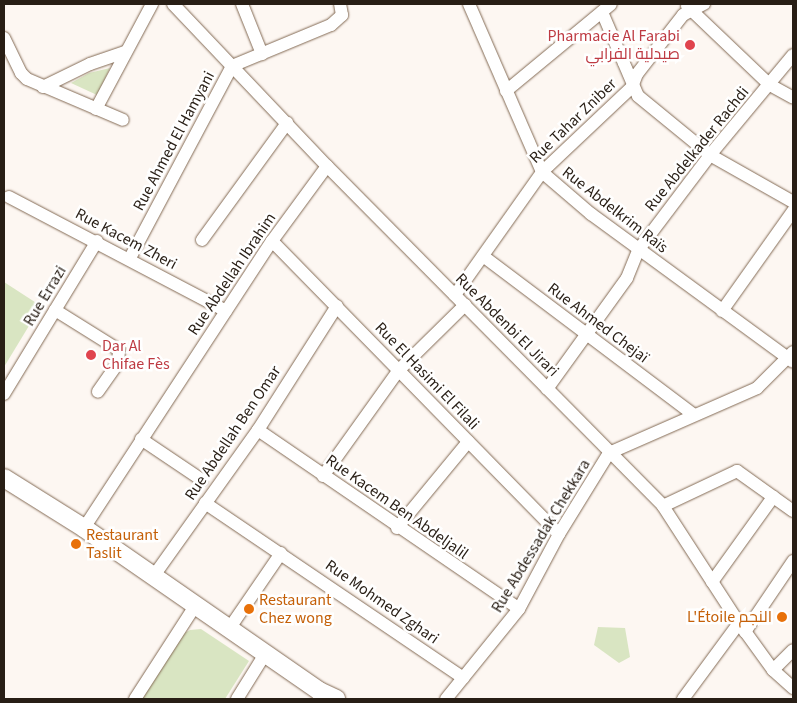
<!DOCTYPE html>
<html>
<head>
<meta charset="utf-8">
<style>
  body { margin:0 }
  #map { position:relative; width:797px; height:703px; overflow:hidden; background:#fdf7f2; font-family:"Source Sans 3",Cairo,sans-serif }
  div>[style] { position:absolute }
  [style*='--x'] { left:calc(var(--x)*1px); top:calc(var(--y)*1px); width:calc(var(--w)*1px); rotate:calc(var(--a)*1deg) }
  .green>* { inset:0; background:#d9e5c2 }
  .roads { filter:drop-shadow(0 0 1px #836a54) drop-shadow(0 0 1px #836a54) }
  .street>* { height:12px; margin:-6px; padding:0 6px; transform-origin:6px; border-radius:6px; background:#fff }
  .secondary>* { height:18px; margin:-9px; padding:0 9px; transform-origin:9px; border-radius:9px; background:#fff }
  .dots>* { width:14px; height:14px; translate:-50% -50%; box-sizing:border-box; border:2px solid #fff; border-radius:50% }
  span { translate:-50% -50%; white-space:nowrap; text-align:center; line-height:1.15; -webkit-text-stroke:5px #fff; paint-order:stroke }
  .health-label { font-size:16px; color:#be3a42 }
  .right { translate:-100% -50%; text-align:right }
  .left { translate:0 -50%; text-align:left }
  .street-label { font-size:16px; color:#281e15 }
  .food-label { font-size:16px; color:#c56008 }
  .frame { position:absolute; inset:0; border:5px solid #281e15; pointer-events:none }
</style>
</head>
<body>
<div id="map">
  <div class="green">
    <i style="clip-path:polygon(110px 68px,97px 95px,71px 83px,89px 73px)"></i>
    <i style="clip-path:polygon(4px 282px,41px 306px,4px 367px)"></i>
    <i style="clip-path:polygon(598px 627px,625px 628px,630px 657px,619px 663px,594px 645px)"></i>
    <i style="clip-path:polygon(201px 629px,249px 661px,225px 699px,139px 699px,179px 636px,190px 630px)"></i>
  </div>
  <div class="roads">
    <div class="street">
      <i style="--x:173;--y:4;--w:224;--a:46.5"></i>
      <i style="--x:327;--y:166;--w:478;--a:45.3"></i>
      <i style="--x:663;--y:506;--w:140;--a:57"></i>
      <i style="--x:739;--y:623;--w:58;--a:54.1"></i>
      <i style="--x:773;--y:670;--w:27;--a:42"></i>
      <i style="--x:242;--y:4;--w:54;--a:68.2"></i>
      <i style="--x:469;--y:4;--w:183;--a:66.5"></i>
      <i style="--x:542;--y:172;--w:65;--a:40.6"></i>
      <i style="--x:591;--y:214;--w:250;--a:36.2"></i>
      <i style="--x:687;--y:6;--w:115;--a:43.6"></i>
      <i style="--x:770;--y:85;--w:26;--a:29"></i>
      <i style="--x:602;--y:12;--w:91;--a:66.8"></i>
      <i style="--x:638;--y:96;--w:93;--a:39.3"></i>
      <i style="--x:710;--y:155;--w:95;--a:29.5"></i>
      <i style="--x:4;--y:38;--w:39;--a:64"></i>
      <i style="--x:21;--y:73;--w:8;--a:45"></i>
      <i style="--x:27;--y:79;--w:104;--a:23.1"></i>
      <i style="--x:43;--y:87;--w:52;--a:-26.1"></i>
      <i style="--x:90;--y:64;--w:37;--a:-19"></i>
      <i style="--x:506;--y:91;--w:136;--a:-39.6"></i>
      <i style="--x:96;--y:109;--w:119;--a:-61.9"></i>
      <i style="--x:9;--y:197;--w:245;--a:27.7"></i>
      <i style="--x:202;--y:240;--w:145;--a:-54"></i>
      <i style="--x:272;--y:241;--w:410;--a:45.6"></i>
      <i style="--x:483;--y:256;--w:264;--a:37"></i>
      <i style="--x:130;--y:258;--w:217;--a:-62"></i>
      <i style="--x:232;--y:66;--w:107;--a:-22.5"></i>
      <i style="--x:331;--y:25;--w:15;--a:-42"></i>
      <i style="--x:342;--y:15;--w:11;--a:-100"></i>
      <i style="--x:455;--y:295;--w:151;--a:-54.7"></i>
      <i style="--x:542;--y:172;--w:124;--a:-43.4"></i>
      <i style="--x:632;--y:87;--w:14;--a:-69"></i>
      <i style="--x:637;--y:74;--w:75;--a:-52.1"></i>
      <i style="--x:683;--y:15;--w:24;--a:-28"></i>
      <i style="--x:55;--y:310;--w:75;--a:32"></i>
      <i style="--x:119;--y:350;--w:13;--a:94"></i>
      <i style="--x:118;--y:363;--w:35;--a:125"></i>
      <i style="--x:722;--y:311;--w:123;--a:-54.6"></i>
      <i style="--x:547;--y:389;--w:137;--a:-54.2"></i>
      <i style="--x:627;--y:278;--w:31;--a:-68"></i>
      <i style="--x:639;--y:249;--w:118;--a:-52.9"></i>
      <i style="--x:710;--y:155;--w:130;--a:-50.3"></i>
      <i style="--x:4;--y:394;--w:179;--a:-58.7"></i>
      <i style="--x:258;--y:430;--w:316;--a:34.4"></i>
      <i style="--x:141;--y:439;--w:73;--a:33.9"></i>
      <i style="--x:323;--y:476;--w:130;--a:-54.4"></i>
      <i style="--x:399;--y:370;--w:93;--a:-44.6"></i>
      <i style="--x:205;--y:503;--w:312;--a:34.1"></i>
      <i style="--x:663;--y:506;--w:82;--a:-25.3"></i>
      <i style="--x:737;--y:471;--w:69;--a:35.5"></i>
      <i style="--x:84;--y:528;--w:343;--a:-56.8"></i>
      <i style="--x:272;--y:241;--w:93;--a:-53.7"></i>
      <i style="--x:397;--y:528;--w:112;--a:-50.5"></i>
      <i style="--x:153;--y:577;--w:181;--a:-54.5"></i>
      <i style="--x:258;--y:430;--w:147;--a:-57.5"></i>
      <i style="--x:712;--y:582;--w:105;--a:-54.3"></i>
      <i style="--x:229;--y:629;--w:92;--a:-55.6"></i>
      <i style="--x:745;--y:632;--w:86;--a:-55.9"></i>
      <i style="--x:773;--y:670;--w:28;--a:-45"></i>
      <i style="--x:135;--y:699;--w:111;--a:-57.2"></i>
      <i style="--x:237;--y:699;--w:53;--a:-58.1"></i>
      <i style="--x:446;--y:699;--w:116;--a:-51"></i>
      <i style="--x:519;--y:609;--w:85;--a:-61.9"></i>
      <i style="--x:559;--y:534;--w:95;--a:-58.3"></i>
      <i style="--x:609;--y:453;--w:162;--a:-23.7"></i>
      <i style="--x:757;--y:388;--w:51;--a:-45"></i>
      <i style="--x:683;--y:699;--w:94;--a:-53.6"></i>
    </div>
    <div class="secondary">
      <i style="--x:4;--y:478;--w:94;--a:32"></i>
      <i style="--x:84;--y:528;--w:286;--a:34.7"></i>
      <i style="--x:319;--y:691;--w:19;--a:25"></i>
    </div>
  </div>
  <div class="dots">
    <i style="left:690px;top:45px;background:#e0444e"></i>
    <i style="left:91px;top:355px;background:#e0444e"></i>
    <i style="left:76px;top:544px;background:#e8710a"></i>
    <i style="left:249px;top:609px;background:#e8710a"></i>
    <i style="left:782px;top:617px;background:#e8710a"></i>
  </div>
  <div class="health-label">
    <span class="right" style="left:680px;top:45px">Pharmacie Al Farabi<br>صيدلية الفرابي</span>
    <span class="left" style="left:102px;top:355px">Dar Al<br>Chifae Fès</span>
  </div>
  <div class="street-label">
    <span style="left:573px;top:121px;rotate:-44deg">Rue Tahar Zniber</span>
    <span style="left:174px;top:141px;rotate:-62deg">Rue Ahmed El Hamyani</span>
    <span style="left:697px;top:149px;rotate:-51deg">Rue Abdelkader Rachdi</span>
    <span style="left:615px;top:210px;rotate:38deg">Rue Abdelkrim Raïs</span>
    <span style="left:126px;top:239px;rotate:28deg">Rue Kacem Zheri</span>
    <span style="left:232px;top:274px;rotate:-56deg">Rue Abdellah Ibrahim</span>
    <span style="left:45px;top:296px;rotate:-59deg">Rue Errazi</span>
    <span style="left:598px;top:323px;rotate:37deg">Rue Ahmed Chejaï</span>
    <span style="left:507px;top:325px;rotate:45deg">Rue Abdenbi El Jirari</span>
    <span style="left:427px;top:376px;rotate:46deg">Rue El Hasimi El Filali</span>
    <span style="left:233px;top:433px;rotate:-56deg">Rue Abdellah Ben Omar</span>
    <span style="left:397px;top:507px;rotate:35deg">Rue Kacem Ben Abdeljalil</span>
    <span style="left:541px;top:536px;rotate:-59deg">Rue Abdessadak Chekkara</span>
    <span style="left:382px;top:602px;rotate:35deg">Rue Mohmed Zghari</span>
  </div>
  <div class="food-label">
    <span class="left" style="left:86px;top:544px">Restaurant<br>Taslit</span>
    <span class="left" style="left:259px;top:609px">Restaurant<br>Chez wong</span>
    <span class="right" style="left:772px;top:617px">L'Étoile النجم</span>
  </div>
  <div class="frame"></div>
</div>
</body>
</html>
